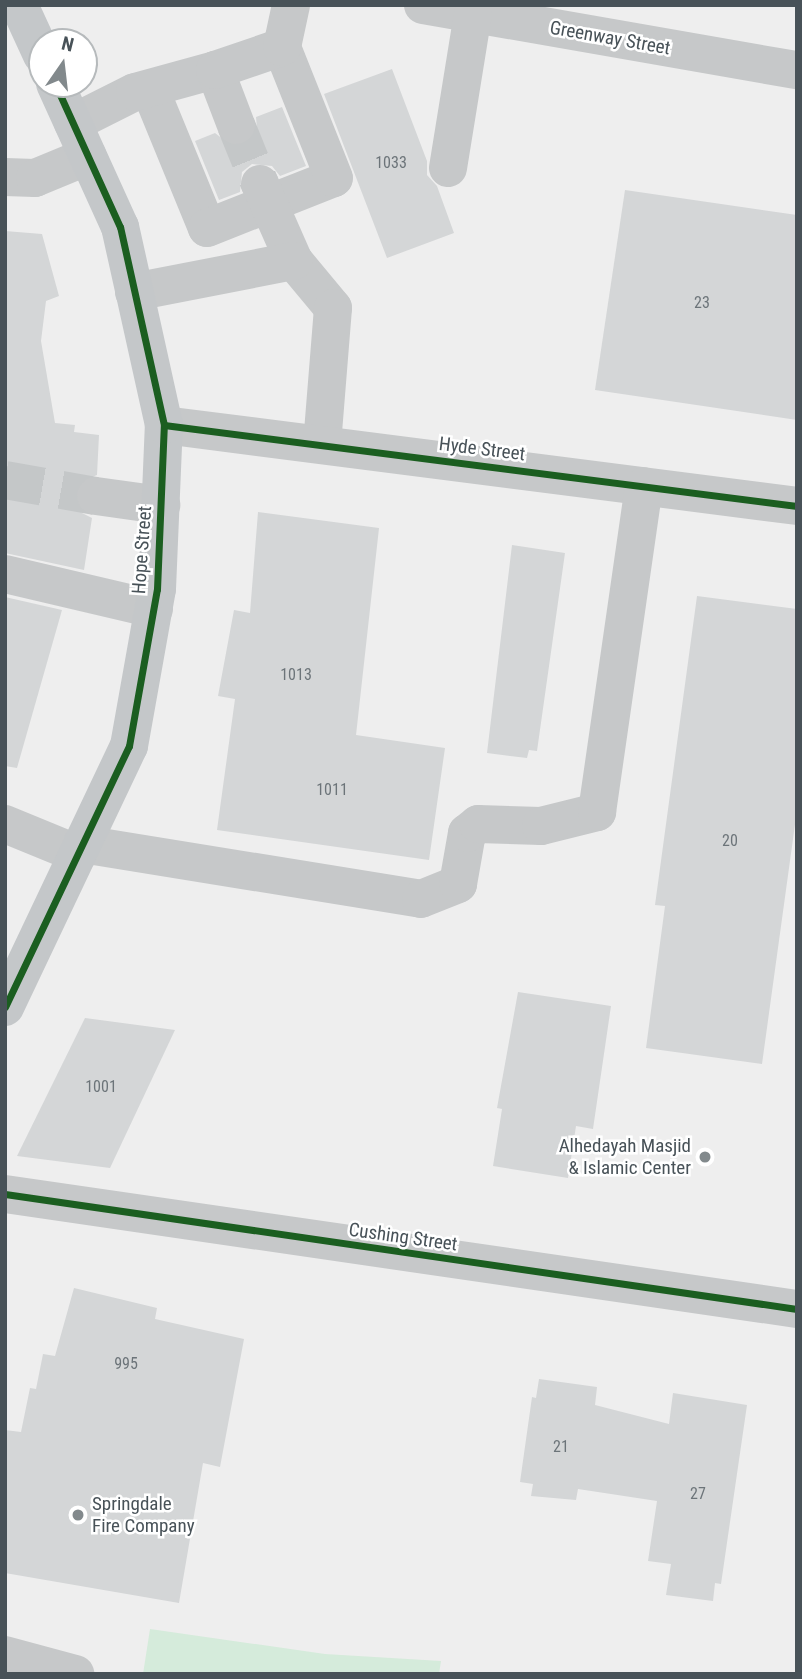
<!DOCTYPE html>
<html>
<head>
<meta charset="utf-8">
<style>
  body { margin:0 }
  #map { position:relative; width:802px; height:1679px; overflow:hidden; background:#eee; font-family:"Roboto Condensed",sans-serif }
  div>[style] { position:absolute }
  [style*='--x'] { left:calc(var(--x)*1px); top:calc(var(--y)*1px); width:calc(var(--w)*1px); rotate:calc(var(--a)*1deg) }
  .green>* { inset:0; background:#d5ebdb }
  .building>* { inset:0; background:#d4d6d7 }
  .minor-tunnel>* { height:38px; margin-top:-19px; transform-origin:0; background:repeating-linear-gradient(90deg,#c4c7c8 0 38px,transparent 0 57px) }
  .minor>* { height:38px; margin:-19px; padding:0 19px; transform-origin:19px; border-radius:19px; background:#c6c8c9 }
  .major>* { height:38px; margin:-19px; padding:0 19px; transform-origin:19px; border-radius:19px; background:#c4c7c9 }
  .cycleway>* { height:7px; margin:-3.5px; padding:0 3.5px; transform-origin:3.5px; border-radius:3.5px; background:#1b5e20 }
  .dots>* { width:19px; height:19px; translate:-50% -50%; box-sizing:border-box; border:4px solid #fff; border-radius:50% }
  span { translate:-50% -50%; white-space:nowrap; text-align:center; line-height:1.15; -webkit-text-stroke:5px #fff; paint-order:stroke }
  .number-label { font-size:16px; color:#6c7479 }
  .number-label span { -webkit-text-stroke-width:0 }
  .street-label { font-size:19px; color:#485258 }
  .poi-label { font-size:19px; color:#485258 }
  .right { translate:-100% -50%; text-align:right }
  .left { translate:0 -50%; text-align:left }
  .frame { position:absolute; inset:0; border:7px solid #485258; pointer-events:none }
  .north { position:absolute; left:28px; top:28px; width:70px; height:70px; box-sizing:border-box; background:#fff; border:2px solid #b6babc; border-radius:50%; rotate:14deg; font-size:19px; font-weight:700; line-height:28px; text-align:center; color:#485258 }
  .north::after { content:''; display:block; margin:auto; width:24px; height:32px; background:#82898c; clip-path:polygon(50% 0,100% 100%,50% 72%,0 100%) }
</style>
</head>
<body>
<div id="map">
  <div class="green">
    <i style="clip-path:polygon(150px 1629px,325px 1654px,441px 1661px,439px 1674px,143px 1674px)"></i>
  </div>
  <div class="building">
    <i style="clip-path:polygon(392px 69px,427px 161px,427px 175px,437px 186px,454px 233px,387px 258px,324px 94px)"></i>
    <i style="clip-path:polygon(282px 107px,306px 166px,280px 176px,272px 166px,252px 164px,242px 172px,240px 192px,219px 200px,195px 141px,215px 133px,232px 146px,244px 145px,257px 129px,256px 117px)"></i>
    <i style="clip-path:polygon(625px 190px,797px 215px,797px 420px,595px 390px)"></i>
    <i style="clip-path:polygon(5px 231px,42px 234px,59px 296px,46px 301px,41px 341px,55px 423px,75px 425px,74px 432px,99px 435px,97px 475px,79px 482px,74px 494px,82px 513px,92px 518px,84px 570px,5px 553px)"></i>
    <i style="clip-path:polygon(258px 512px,379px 528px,356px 735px,445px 748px,429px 860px,217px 830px,235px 699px,218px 696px,234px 610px,250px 613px)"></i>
    <i style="clip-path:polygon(512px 545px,565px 553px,537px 751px,529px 750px,527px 758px,487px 753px)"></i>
    <i style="clip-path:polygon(697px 596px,797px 609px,797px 810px,762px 1064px,646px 1048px,665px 906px,655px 905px)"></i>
    <i style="clip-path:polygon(5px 597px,62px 610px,17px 768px,5px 766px)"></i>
    <i style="clip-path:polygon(518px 992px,611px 1006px,593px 1129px,576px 1126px,568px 1178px,493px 1166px,502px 1109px,497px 1108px)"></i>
    <i style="clip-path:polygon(85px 1018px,175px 1030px,110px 1168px,17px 1156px)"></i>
    <i style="clip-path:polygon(74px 1288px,157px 1308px,155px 1319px,244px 1339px,220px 1467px,203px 1463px,179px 1603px,5px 1573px,5px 1430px,21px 1432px,30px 1388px,36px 1389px,43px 1354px,55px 1356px)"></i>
    <i style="clip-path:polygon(539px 1379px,597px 1387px,595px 1405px,669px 1424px,673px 1393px,747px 1405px,721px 1584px,715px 1583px,713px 1601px,666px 1595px,671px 1564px,648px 1561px,657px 1501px,578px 1489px,576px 1500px,531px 1496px,533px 1484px,520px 1482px,532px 1397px,536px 1398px)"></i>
  </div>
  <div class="minor-tunnel">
    <i style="--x:236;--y:125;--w:64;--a:67.9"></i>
    <i style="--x:5;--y:480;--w:92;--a:10"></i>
  </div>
  <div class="minor">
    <i style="--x:423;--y:5;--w:380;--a:9.9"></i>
    <i style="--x:150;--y:89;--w:150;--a:67.7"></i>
    <i style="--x:207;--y:228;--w:136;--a:-21.5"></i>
    <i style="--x:334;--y:178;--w:141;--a:-111.7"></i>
    <i style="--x:73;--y:123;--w:69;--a:-26.6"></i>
    <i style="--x:135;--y:92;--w:83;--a:-15.4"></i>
    <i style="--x:236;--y:125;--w:59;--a:-110.9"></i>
    <i style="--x:215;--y:70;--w:71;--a:-18.9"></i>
    <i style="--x:282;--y:47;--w:43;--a:-77.9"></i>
    <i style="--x:448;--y:168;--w:156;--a:-80.8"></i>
    <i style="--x:5;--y:177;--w:30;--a:2"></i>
    <i style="--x:35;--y:178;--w:57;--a:-22.5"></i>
    <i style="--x:260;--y:184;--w:84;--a:66.2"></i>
    <i style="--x:294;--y:261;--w:61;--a:50.3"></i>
    <i style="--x:333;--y:308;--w:137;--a:94.6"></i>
    <i style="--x:134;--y:292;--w:163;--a:-11"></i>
    <i style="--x:164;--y:425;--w:638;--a:7.29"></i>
    <i style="--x:96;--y:496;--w:66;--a:7.9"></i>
    <i style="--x:5;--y:574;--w:153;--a:13.2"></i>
    <i style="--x:5;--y:824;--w:79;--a:22.3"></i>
    <i style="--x:82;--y:844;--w:343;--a:9.2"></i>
    <i style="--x:421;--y:899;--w:40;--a:-22"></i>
    <i style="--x:458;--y:884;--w:52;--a:-80"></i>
    <i style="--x:467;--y:833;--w:14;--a:-39"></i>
    <i style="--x:478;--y:824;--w:63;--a:1.8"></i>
    <i style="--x:541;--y:826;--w:58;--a:-14"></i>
    <i style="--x:597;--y:812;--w:329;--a:-81.8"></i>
    <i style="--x:5;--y:1194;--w:800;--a:8.26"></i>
    <i style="--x:5;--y:1655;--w:73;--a:15.2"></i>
  </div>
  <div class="major">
    <i style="--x:19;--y:5;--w:55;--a:65.3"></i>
    <i style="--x:5;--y:1007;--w:289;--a:-64.6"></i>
    <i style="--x:129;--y:746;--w:159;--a:-79.9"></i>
    <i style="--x:157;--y:589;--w:164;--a:-87.6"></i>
    <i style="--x:164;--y:425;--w:203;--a:-102.5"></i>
    <i style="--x:120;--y:227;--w:157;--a:-114.4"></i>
  </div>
  <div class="cycleway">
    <i style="--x:164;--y:425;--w:638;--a:7.29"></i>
    <i style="--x:5;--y:1007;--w:289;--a:-64.6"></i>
    <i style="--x:129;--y:746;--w:159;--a:-79.9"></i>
    <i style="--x:157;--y:589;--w:164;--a:-87.6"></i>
    <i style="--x:164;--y:425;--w:203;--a:-102.5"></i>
    <i style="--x:120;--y:227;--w:157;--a:-114.4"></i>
    <i style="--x:5;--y:1194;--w:800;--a:8.26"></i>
  </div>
  <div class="dots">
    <i style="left:705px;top:1157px;background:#82898c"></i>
    <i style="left:78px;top:1515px;background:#82898c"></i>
  </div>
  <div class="number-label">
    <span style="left:391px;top:163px">1033</span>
    <span style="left:702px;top:303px">23</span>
    <span style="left:296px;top:675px">1013</span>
    <span style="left:332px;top:790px">1011</span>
    <span style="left:730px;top:841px">20</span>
    <span style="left:101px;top:1087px">1001</span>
    <span style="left:126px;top:1364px">995</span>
    <span style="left:561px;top:1447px">21</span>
    <span style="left:698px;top:1494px">27</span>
  </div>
  <div class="street-label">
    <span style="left:610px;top:38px;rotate:10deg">Greenway Street</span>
    <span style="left:482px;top:449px;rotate:7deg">Hyde Street</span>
    <span style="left:142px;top:550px;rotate:-86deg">Hope Street</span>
    <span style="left:403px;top:1237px;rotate:8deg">Cushing Street</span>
  </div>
  <div class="poi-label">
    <span class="right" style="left:691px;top:1157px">Alhedayah Masjid<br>&amp; Islamic Center</span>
    <span class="left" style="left:92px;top:1515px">Springdale<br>Fire Company</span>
  </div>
  <div class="frame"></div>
  <div class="north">N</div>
</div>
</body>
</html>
